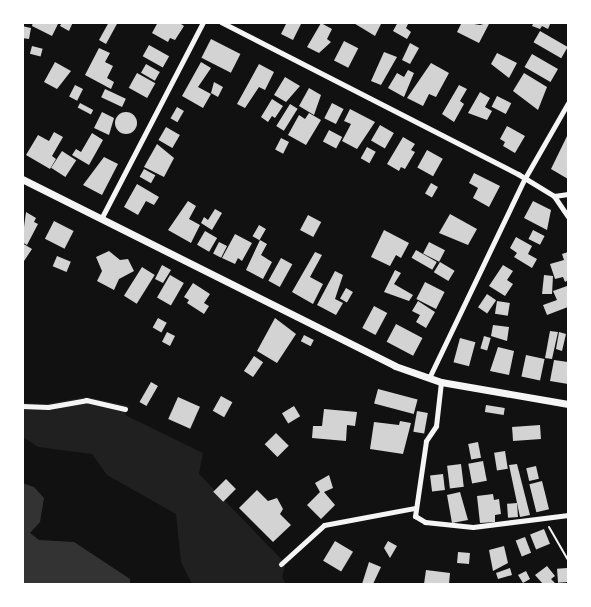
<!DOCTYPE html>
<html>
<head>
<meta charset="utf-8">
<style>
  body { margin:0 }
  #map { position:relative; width:591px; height:607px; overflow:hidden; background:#111; font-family:"Alegreya Sans",sans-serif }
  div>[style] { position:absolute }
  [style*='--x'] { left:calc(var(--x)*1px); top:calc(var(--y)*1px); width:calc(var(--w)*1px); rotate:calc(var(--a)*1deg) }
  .green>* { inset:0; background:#202020 }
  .water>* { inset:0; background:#333 }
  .building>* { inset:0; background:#d3d3d3; transform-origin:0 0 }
  .round { border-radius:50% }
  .path>* { height:2px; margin:-1px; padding:0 1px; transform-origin:1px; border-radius:1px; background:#f5f5f5 }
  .minor>* { height:5px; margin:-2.5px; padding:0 2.5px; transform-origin:2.5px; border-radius:2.5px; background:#f5f5f5 }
  .tertiary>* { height:7px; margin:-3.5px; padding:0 3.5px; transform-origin:3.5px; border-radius:3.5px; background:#f5f5f5 }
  span { translate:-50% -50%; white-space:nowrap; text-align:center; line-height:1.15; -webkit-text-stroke:4.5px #fff; paint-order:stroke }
  .frame { position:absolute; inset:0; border:24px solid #fff; pointer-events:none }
</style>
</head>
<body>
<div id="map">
  <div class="green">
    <i style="clip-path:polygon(86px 397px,129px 406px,125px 415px,203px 453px,199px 474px,281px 559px,285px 566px,282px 577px,286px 584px,192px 584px,181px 562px,176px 514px,107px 475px,92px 454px,38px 447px,23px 437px,22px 403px,46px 404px)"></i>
  </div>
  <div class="water">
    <i style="clip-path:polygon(22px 483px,34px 487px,44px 498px,40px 522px,30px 533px,39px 540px,74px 542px,130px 579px,130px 584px,23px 584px)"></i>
  </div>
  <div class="building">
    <i style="clip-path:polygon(33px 22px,59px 22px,52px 36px,32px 26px)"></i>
    <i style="clip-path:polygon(62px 22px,73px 22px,69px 31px,60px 26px)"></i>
    <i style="clip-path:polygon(109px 22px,118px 22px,106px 44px,99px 40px)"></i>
    <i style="clip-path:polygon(158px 22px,178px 22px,184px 26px,175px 40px,170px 38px,168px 42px,152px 33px)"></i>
    <i style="clip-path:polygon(287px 22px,302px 22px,293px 40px,281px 34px)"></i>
    <i style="clip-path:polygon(352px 22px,382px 22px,375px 36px)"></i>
    <i style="clip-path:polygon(398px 22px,409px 22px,406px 28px,411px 32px,407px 39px,393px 31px)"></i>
    <i style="clip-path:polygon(462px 22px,480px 25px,490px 22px,479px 43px,457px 32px)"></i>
    <i style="clip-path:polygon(534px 22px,551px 22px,548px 29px,542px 26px,540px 29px,532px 26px)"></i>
    <i style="clip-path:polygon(321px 23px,332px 29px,327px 39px,331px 42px,319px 53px,307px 47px)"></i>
    <i style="clip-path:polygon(22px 26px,31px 28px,29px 39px,22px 38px)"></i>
    <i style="left:540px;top:31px;width:32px;height:13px;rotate:30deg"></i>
    <i style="left:211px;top:39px;width:33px;height:21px;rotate:27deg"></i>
    <i style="left:344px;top:41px;width:16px;height:22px;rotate:27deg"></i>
    <i style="clip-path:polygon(410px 43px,419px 48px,410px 64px,402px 60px)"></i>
    <i style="left:149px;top:45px;width:23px;height:13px;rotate:29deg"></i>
    <i style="left:32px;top:46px;width:11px;height:8px;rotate:15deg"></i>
    <i style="clip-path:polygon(99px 48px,110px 53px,105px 62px,113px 66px,107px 78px,114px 82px,111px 89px,85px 75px)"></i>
    <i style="clip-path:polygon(384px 52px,397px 57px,381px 85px,371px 81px)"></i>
    <i style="clip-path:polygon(497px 53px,517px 63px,509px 78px,491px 64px)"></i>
    <i style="left:532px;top:54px;width:30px;height:15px;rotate:30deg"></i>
    <i style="clip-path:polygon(55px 62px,71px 71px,57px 89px,44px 82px)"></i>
    <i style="clip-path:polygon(201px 62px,211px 68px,198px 87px,211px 94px,203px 108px,182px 96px)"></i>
    <i style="clip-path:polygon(431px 63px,449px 73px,436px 97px,429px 94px,423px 106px,407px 98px)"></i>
    <i style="left:146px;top:64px;width:16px;height:10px;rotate:30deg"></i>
    <i style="clip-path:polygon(259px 64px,274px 72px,265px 90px,259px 87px,245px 108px,237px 104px)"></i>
    <i style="clip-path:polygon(408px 70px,414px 73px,404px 97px,388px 88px,397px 73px,404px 77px)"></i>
    <i style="left:137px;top:73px;width:21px;height:17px;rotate:29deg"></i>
    <i style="clip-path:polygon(524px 73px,547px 87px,538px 110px,513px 91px)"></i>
    <i style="clip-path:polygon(285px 77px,300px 86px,286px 102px,274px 95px)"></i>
    <i style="clip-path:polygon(214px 82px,223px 87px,218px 97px,211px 93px)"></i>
    <i style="left:75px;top:85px;width:9px;height:13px;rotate:27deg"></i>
    <i style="clip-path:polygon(459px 85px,467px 89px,460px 101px,464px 104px,454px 122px,442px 114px)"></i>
    <i style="clip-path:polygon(309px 88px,321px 95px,314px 115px,299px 106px)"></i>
    <i style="left:105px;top:89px;width:23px;height:9px;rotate:25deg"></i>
    <i style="clip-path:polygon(480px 92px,490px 98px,485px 107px,492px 111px,487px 120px,468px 113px)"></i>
    <i style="left:497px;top:96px;width:16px;height:12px;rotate:27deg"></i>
    <i style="clip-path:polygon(272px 99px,283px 106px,275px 118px,272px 116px,268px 122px,261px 117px)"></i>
    <i style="left:80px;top:103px;width:15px;height:5px;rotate:28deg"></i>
    <i style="left:332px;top:103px;width:13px;height:17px;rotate:27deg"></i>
    <i style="left:290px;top:104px;width:9px;height:26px;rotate:32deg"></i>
    <i style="left:177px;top:107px;width:8px;height:13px;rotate:30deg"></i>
    <i style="clip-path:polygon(350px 109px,375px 122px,357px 149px,342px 141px,351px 124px,344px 121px)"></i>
    <i style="clip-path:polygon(102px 112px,114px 118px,109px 135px,94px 128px)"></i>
    <i class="round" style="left:115px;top:112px;width:22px;height:22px"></i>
    <i style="clip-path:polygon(309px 113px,321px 120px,306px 145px,288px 135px,299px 115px,305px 119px)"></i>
    <i style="left:380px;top:125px;width:16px;height:18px;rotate:30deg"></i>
    <i style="clip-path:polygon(507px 126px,525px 136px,515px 153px,503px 146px,505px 142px,500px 139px)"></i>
    <i style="left:166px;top:127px;width:16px;height:15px;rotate:30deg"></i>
    <i style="left:329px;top:130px;width:15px;height:13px;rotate:28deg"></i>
    <i style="clip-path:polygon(54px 132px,63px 137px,52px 156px,56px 159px,50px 169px,26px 155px,38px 135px,49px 141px)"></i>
    <i style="clip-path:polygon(92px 133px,103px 140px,89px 165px,72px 155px,76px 149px,81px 152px)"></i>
    <i style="clip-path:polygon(568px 134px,568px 179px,551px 169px)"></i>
    <i style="clip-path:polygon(403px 137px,415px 144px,411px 150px,415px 152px,405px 169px,401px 167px,399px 171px,387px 164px)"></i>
    <i style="left:281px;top:138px;width:9px;height:13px;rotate:27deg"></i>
    <i style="clip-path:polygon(157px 144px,174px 158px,164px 177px,144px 167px)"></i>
    <i style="left:367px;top:147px;width:10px;height:13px;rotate:29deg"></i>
    <i style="left:427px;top:150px;width:18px;height:20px;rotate:29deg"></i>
    <i style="left:62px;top:151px;width:17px;height:20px;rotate:33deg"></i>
    <i style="clip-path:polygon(104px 157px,118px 164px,102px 195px,83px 185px)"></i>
    <i style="left:144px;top:169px;width:13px;height:9px;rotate:29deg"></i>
    <i style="clip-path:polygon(474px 173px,500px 186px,489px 207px,473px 198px,478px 188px,469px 183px)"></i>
    <i style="left:431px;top:183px;width:8px;height:12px;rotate:30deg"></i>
    <i style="clip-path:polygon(137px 184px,159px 197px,154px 205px,146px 201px,138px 215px,124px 207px)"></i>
    <i style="clip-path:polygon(188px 201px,196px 206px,189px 219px,200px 225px,191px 243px,168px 230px)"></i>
    <i style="clip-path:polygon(533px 201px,551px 210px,547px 230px,524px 218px)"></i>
    <i style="clip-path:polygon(215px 209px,222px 213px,212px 230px,201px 223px,204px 217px,208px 220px)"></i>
    <i style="clip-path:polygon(26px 212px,36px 218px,34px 222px,38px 224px,27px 245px,22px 242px)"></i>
    <i style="clip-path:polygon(450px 214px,477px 229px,468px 245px,439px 233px)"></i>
    <i style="left:308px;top:215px;width:15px;height:17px;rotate:28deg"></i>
    <i style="left:54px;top:221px;width:22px;height:20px;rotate:27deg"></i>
    <i style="left:259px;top:225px;width:8px;height:13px;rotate:30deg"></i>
    <i style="clip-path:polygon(384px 230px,409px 243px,401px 258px,396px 255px,390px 266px,371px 257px)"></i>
    <i style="left:533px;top:230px;width:13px;height:10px;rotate:27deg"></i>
    <i style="left:205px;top:231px;width:14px;height:16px;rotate:30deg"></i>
    <i style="clip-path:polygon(235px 234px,252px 243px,242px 261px,238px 258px,235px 264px,222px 258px)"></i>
    <i style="clip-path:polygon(516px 237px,532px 246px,528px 254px,537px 259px,532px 268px,514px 257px,517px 253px,510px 248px)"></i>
    <i style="clip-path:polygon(260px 240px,267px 244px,261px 255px,272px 262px,263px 279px,246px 270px)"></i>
    <i style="left:219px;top:242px;width:9px;height:13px;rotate:27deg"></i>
    <i style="left:429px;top:242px;width:18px;height:13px;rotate:27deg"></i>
    <i style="clip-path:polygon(22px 243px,32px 249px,24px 261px,22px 260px)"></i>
    <i style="left:416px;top:250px;width:24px;height:9px;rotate:30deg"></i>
    <i style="clip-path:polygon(109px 251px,120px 260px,128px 259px,134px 271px,119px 279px,114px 290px,97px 281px,102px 271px,96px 257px)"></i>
    <i style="clip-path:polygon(315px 252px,322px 255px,310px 277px,323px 284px,313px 304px,292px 292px)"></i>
    <i style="clip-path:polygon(568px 252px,568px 280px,565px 282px,563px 277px,555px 279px,550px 264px,564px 260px,562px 254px)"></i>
    <i style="left:57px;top:256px;width:15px;height:11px;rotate:23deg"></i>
    <i style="left:281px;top:258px;width:13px;height:26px;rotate:29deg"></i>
    <i style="left:440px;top:262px;width:17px;height:12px;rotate:31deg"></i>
    <i style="clip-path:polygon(162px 265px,171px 270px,163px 283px,155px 279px)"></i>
    <i style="clip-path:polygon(503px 265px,513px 271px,507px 280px,513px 284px,505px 296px,489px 286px)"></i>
    <i style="left:142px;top:267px;width:15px;height:34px;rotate:32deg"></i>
    <i style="clip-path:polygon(395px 270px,401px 273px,394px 284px,413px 295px,409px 301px,384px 292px)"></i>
    <i style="clip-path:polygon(335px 271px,343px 275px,335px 299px,343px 303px,336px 315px,317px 305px)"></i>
    <i style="left:170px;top:275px;width:16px;height:26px;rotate:30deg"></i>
    <i style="clip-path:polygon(544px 275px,553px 276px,552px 294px,542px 294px)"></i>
    <i style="left:425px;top:282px;width:22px;height:19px;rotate:27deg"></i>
    <i style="clip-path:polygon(193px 283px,210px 294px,204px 303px,209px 306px,204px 314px,187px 303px,189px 300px,184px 297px)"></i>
    <i style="clip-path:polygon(567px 286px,568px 307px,547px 315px,543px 305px,557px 300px,553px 291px)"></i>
    <i style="left:346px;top:288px;width:8px;height:12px;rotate:30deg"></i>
    <i style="left:487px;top:294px;width:11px;height:16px;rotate:34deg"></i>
    <i style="clip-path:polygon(418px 301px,435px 312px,426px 328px,416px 322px,420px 315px,412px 311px)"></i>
    <i style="left:497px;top:301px;width:13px;height:13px;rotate:9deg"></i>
    <i style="left:374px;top:306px;width:15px;height:25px;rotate:28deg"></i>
    <i style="left:158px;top:318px;width:10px;height:11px;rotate:29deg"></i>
    <i style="clip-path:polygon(275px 318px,296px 334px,277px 363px,257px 351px)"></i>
    <i style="left:396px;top:324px;width:30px;height:20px;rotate:28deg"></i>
    <i style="clip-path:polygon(493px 325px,509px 327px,507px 341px,491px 336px)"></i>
    <i style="clip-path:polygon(550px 331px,558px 332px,552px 359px,545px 358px)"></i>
    <i style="left:167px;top:332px;width:9px;height:11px;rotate:27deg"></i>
    <i style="clip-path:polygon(559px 332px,566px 334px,562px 351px,556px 349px)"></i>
    <i style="left:304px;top:335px;width:11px;height:7px;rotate:27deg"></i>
    <i style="left:484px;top:336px;width:7px;height:13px;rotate:16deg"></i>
    <i style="left:460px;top:338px;width:16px;height:25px;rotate:15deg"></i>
    <i style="clip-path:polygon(498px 347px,514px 351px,509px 375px,490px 371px)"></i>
    <i style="left:526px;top:355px;width:19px;height:22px;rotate:12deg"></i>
    <i style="left:254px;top:356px;width:11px;height:18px;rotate:34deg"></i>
    <i style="clip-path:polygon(554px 360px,568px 362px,568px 384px,550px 381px)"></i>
    <i style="left:151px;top:382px;width:8px;height:23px;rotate:30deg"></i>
    <i style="left:378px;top:389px;width:41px;height:15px;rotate:15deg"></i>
    <i style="left:221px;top:396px;width:13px;height:17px;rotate:29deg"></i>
    <i style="left:178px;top:397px;width:24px;height:24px;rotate:24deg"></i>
    <i style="left:486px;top:405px;width:19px;height:7px;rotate:9deg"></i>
    <i style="left:294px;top:406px;width:12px;height:14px;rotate:59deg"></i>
    <i style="clip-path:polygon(324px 409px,357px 412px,355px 426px,347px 425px,346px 441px,312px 438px,313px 426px,322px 426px)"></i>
    <i style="left:417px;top:411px;width:11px;height:21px;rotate:10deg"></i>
    <i style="clip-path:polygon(400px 421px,411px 423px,403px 454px,370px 449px,374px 422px,399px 425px)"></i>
    <i style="left:540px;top:425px;width:14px;height:28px;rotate:86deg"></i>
    <i style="left:276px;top:433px;width:18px;height:16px;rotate:45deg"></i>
    <i style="left:478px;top:442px;width:16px;height:10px;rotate:79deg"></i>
    <i style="left:505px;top:451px;width:18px;height:11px;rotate:81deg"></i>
    <i style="left:483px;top:461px;width:20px;height:15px;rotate:79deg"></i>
    <i style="left:461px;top:464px;width:23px;height:14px;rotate:83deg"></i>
    <i style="clip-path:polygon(517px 464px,530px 515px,520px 517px,509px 465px)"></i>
    <i style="left:536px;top:466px;width:13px;height:10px;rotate:77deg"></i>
    <i style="left:443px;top:474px;width:16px;height:13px;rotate:83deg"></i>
    <i style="clip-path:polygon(329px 475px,333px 488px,324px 492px,335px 505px,321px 519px,307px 505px,320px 492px,315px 483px)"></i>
    <i style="left:226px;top:479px;width:14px;height:18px;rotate:45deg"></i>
    <i style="left:542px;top:481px;width:29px;height:13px;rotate:76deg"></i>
    <i style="clip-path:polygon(257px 490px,268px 501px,277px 498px,283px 509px,280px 514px,291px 525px,273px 542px,239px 508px)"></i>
    <i style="clip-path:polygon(460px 492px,468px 520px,452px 523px,447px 495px)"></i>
    <i style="clip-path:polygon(493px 494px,494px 500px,499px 499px,501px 514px,495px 515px,495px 522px,480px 523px,477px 496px)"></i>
    <i style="left:517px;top:503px;width:14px;height:10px;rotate:86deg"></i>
    <i style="left:544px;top:529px;width:16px;height:15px;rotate:68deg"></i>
    <i style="left:525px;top:537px;width:17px;height:10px;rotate:69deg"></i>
    <i style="left:335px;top:541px;width:21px;height:23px;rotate:31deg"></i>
    <i style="clip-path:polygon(388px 541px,397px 546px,390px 558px,384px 548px)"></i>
    <i style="clip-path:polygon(504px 546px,508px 563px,493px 571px,489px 550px)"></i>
    <i style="left:458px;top:552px;width:12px;height:11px;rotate:5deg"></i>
    <i style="clip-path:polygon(369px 562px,381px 567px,373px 584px,362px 584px)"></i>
    <i style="clip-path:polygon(547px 566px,555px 576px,551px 579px,556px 584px,543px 584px,535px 575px)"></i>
    <i style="clip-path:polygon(510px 568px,512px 575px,498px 579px,496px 573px)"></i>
    <i style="left:567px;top:568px;width:14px;height:10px;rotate:86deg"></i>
    <i style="clip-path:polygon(426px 570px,450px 573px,449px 584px,424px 584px)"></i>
    <i style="clip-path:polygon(526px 571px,530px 579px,523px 583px,518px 575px)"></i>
  </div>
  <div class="path">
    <i style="--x:549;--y:527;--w:38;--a:60"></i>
  </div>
  <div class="minor">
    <i style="--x:221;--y:22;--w:334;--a:27.1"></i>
    <i style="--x:518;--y:174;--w:42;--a:31.4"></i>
    <i style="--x:554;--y:196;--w:25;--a:56"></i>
    <i style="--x:554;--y:196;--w:14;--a:-8"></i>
    <i style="--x:101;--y:219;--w:222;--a:-62.6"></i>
    <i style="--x:429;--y:378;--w:222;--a:-64.4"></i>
    <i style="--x:525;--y:178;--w:86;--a:-60.2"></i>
    <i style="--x:441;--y:382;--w:44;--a:96.5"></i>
    <i style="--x:436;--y:426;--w:18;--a:124"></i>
    <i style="--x:426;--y:441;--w:76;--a:98.3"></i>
    <i style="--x:415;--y:516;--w:12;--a:31"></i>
    <i style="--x:425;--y:522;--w:48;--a:5.9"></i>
    <i style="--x:473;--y:527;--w:96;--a:-7.2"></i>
    <i style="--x:22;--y:406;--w:26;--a:2"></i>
    <i style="--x:48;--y:407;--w:39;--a:-10"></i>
    <i style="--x:86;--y:400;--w:40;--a:13"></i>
    <i style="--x:281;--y:564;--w:58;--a:-42.2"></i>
    <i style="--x:324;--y:525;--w:93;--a:-10.6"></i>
  </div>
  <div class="tertiary">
    <i style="--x:22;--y:179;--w:417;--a:26.6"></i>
    <i style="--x:395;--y:366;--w:49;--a:19.2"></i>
    <i style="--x:441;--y:382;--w:129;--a:9.8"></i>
  </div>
  <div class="frame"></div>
</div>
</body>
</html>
